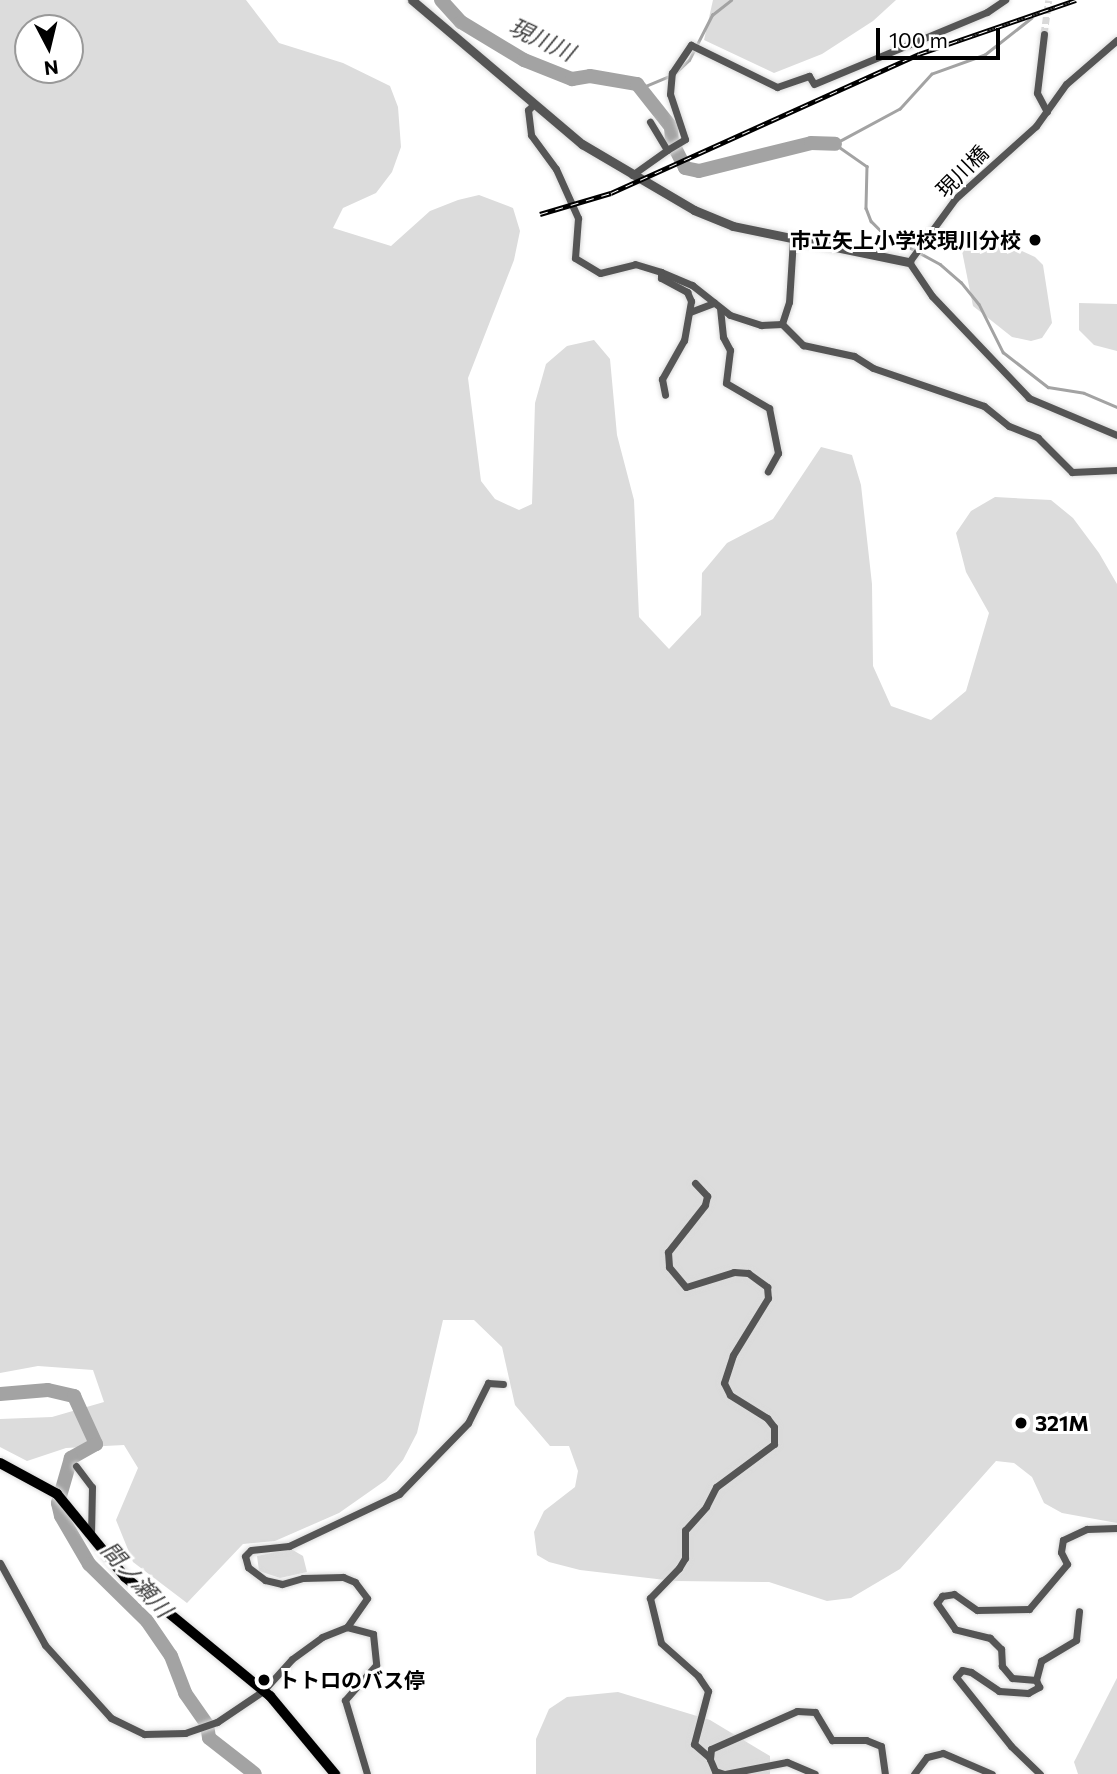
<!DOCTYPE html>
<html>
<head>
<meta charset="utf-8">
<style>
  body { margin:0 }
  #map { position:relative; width:1117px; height:1774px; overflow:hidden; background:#fff; font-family:Commissioner,"Noto Sans JP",sans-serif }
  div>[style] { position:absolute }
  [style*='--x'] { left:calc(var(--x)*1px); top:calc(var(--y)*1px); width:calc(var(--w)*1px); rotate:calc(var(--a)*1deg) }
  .green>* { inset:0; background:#dcdcdc }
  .stream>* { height:2.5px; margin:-1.25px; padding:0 1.25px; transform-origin:1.25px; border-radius:1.25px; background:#a3a3a3 }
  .river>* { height:14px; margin:-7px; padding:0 7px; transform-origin:7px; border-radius:7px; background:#a3a3a3 }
  .minor-tunnel>* { height:7px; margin-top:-3.5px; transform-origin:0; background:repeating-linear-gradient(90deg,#d9d9d9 0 7px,transparent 0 10.5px) }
  .roads { filter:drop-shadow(0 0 2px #dbdbdb) drop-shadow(0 0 2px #dbdbdb) }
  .minor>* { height:7px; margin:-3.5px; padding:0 3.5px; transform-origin:3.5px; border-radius:3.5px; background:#555 }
  .tertiary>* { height:9px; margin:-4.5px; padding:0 4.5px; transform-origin:4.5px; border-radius:4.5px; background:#555 }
  .primary>* { height:10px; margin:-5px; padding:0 5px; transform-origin:5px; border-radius:5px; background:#000 }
  .rail>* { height:5px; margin-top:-2.5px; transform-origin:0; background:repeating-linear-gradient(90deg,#fff 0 8px,#000 0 16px); box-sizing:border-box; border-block:2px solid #000 }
  .dots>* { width:19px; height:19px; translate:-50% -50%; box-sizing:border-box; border:4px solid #fff; border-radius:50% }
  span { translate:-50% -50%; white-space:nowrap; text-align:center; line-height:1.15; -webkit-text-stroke:6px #fff; paint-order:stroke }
  .street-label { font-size:21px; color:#000 }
  .poi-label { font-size:21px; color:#000; font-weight:700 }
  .right { translate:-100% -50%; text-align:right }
  .left { translate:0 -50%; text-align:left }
  .water-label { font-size:23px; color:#444; font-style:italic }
  .north { position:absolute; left:14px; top:14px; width:70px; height:70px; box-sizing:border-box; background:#fff; border:2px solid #999; border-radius:50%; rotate:173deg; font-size:19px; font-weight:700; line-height:28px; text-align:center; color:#000 }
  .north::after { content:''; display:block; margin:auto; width:24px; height:32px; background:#000; clip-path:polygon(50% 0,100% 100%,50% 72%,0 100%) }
  .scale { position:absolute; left:876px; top:28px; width:124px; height:32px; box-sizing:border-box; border:4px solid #000; border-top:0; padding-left:9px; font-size:21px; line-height:24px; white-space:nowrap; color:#000; -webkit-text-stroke:5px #fff; paint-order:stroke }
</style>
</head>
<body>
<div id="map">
  <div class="green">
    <i style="clip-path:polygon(evenodd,0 0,246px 0,279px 43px,343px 63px,390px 86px,398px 107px,401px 147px,392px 172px,376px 193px,343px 208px,333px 228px,391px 246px,430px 211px,458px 200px,479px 195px,513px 208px,520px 231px,514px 260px,468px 378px,481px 481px,495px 499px,519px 510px,532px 504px,535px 403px,546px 364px,567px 346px,594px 340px,610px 359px,617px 435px,634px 500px,639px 617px,669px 649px,701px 615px,702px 573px,727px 543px,773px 519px,821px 447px,852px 455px,861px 485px,872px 584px,873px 666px,891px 706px,931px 720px,966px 691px,989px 613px,966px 572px,956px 533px,971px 511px,995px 497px,1051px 500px,1073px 518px,1099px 553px,1117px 584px,1117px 1523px,1062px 1513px,1044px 1503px,1032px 1477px,1014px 1463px,996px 1461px,900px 1569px,851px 1598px,827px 1601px,769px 1582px,674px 1581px,580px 1570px,549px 1562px,537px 1555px,534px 1532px,544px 1511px,575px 1487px,578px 1471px,569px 1446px,550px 1446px,515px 1405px,502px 1347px,474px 1320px,443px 1320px,417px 1433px,403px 1460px,386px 1480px,339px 1513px,275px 1541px,243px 1544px,187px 1603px,133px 1562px,116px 1520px,138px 1468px,124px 1445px,66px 1448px,27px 1461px,0 1447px,0 1419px,52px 1417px,104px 1402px,93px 1370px,38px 1366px,0 1373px,0 0,28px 28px,70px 28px,70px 70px,28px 70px,28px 28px)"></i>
    <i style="clip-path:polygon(713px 0,896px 0,873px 21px,822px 54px,774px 73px,704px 40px)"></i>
    <i style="clip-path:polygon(974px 229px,1035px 257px,1043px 265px,1052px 323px,1042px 338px,1031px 341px,1012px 337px,973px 306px,962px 251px,963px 237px)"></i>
    <i style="clip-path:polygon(1079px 303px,1117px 304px,1117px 351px,1094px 345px,1079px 330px)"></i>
    <i style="clip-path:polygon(291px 1549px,303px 1556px,307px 1572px,280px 1578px,259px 1571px,257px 1556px)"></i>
    <i style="clip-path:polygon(1117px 1678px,1117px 1774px,1078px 1774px,1074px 1762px)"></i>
    <i style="clip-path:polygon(618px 1692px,710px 1720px,770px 1756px,770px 1774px,536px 1774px,536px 1739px,549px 1709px,567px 1697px)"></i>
  </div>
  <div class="stream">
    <i style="--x:1032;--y:18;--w:60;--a:141.8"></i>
    <i style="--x:985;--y:55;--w:56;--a:160.3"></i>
    <i style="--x:932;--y:74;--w:47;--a:132.4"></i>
    <i style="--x:900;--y:109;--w:74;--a:151.7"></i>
    <i style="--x:835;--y:144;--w:39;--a:35"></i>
    <i style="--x:867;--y:166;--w:42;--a:91.4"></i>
    <i style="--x:866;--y:208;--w:14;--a:69"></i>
    <i style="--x:871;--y:221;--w:17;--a:45"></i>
    <i style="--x:883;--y:233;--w:65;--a:28.5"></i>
    <i style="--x:940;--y:264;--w:28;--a:41"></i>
    <i style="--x:961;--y:282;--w:28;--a:51"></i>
    <i style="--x:979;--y:304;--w:54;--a:63.4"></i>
    <i style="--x:1003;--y:352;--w:57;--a:37.9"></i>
    <i style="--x:1048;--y:387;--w:36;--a:9"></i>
    <i style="--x:1084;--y:393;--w:36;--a:23"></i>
    <i style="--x:675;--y:73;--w:19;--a:-43"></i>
    <i style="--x:689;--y:60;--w:51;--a:-62.9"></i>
    <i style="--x:712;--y:15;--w:24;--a:-38"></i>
    <i style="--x:641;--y:88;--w:30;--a:-23"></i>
  </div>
  <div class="river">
    <i style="--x:441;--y:0;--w:30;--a:48"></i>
    <i style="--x:461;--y:22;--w:74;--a:31.1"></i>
    <i style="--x:524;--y:60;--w:52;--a:21.6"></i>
    <i style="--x:572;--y:79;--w:18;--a:-9"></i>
    <i style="--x:590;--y:76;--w:48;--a:9.7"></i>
    <i style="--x:637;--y:84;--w:55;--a:51.7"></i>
    <i style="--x:671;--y:127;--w:15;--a:86"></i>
    <i style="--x:672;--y:142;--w:29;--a:63"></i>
    <i style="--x:685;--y:168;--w:14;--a:12"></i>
    <i style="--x:699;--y:171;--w:115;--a:-14"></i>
    <i style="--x:811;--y:143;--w:24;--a:2"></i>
    <i style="--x:0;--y:1394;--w:48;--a:-4.8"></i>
    <i style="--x:48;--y:1390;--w:27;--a:13"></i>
    <i style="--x:74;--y:1396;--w:53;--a:65.4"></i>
    <i style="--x:96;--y:1444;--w:29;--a:151"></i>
    <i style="--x:71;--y:1458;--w:47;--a:106.1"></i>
    <i style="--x:58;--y:1503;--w:13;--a:77"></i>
    <i style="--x:61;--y:1516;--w:56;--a:59.7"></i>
    <i style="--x:89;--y:1564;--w:81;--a:44.5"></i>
    <i style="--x:147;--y:1621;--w:42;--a:55.6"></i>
    <i style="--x:171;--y:1656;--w:40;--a:69"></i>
    <i style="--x:185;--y:1693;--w:39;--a:55"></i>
    <i style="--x:207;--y:1725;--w:13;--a:81"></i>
    <i style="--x:209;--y:1738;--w:58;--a:38"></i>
  </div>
  <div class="minor-tunnel">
    <i style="--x:1044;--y:34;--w:34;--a:-82"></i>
  </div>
  <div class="roads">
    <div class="minor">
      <i style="--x:1044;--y:34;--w:59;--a:96.8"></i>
      <i style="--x:1037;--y:93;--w:21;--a:62"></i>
      <i style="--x:1117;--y:40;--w:67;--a:139.2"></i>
      <i style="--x:1066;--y:84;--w:52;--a:125.5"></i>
      <i style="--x:1036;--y:126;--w:109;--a:138"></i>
      <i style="--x:955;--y:199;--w:78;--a:126.1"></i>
      <i style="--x:909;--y:262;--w:41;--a:55.9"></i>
      <i style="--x:932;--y:296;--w:141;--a:46.4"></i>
      <i style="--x:1029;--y:398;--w:95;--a:22.8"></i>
      <i style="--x:533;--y:105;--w:7;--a:135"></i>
      <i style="--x:528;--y:110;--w:25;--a:83"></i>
      <i style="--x:531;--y:135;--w:42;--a:53.7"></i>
      <i style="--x:556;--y:169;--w:54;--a:65.8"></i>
      <i style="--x:578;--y:218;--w:40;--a:94.3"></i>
      <i style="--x:575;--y:258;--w:29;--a:31"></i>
      <i style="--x:600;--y:273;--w:36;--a:-14"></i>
      <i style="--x:635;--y:264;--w:27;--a:17"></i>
      <i style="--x:661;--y:272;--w:34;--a:23"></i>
      <i style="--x:692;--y:285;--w:48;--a:38.3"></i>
      <i style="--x:730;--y:315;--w:33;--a:18"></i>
      <i style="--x:761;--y:325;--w:21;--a:-3"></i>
      <i style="--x:667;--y:150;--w:21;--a:-31"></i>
      <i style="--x:685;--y:139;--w:47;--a:-108.4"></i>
      <i style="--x:670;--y:94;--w:21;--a:-85"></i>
      <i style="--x:672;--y:73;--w:34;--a:-56"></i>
      <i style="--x:691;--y:45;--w:96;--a:26"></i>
      <i style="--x:777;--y:87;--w:34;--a:-19"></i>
      <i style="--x:809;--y:76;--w:9;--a:58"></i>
      <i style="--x:814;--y:84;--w:187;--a:-22.6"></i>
      <i style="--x:987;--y:12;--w:22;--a:-34"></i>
      <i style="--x:632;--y:175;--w:43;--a:-35.5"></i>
      <i style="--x:667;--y:150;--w:33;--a:-121"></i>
      <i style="--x:793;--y:239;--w:63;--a:93.6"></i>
      <i style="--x:789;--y:302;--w:23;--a:108"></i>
      <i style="--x:782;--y:324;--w:30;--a:45"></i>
      <i style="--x:803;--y:345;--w:52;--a:12.2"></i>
      <i style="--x:854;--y:356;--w:22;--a:32"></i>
      <i style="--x:873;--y:368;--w:117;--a:18.9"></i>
      <i style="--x:984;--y:406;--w:32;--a:39"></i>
      <i style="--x:1009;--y:426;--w:31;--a:22"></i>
      <i style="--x:1038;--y:438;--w:48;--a:45"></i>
      <i style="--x:1072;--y:472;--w:45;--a:-2.5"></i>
      <i style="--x:661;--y:272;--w:6;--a:90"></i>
      <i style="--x:661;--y:278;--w:30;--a:28"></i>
      <i style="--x:687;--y:292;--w:10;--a:66"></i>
      <i style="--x:691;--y:301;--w:40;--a:100"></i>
      <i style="--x:684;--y:340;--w:45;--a:119.4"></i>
      <i style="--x:662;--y:379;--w:16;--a:79"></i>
      <i style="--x:720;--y:308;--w:29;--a:84"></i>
      <i style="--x:723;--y:337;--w:15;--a:62"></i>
      <i style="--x:730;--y:350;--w:33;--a:97"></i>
      <i style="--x:726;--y:383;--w:50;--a:30.2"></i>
      <i style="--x:769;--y:408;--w:46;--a:78.7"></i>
      <i style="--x:778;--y:453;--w:21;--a:119"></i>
      <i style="--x:690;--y:312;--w:26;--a:-21"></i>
      <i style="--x:695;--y:1183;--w:18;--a:47"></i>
      <i style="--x:707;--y:1196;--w:9;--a:103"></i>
      <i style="--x:705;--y:1205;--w:60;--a:128.2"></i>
      <i style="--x:668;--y:1252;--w:15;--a:86"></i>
      <i style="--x:669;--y:1267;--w:26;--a:50"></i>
      <i style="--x:686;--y:1287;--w:50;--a:-17.4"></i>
      <i style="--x:734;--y:1272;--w:14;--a:4"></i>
      <i style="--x:748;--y:1273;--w:24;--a:36"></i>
      <i style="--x:767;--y:1287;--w:11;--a:85"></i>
      <i style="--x:768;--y:1298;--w:67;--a:121.6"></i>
      <i style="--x:733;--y:1355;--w:29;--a:108"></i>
      <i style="--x:724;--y:1383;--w:13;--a:63"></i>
      <i style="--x:730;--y:1395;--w:44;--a:31.9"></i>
      <i style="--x:767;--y:1418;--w:11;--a:52"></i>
      <i style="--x:774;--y:1427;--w:17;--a:90"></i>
      <i style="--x:774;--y:1444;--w:72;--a:143.4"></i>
      <i style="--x:716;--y:1487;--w:22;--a:117"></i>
      <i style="--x:706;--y:1507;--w:31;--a:132"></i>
      <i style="--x:685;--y:1530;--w:28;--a:90"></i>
      <i style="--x:685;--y:1558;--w:12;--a:121"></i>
      <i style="--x:679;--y:1568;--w:42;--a:134"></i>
      <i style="--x:650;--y:1598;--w:46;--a:76.3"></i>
      <i style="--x:661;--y:1643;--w:50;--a:41.7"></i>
      <i style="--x:698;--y:1676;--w:18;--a:56"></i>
      <i style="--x:708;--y:1691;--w:55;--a:104.8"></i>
      <i style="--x:694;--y:1744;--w:20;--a:41"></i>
      <i style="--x:709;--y:1757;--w:15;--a:67"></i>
      <i style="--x:715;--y:1771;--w:9;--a:18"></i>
      <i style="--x:76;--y:1466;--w:26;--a:53"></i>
      <i style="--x:92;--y:1487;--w:47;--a:91.2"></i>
      <i style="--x:0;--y:1563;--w:94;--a:61.2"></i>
      <i style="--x:45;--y:1645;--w:98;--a:47.9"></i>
      <i style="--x:111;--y:1718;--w:37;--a:26"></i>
      <i style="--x:144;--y:1734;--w:41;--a:-1.4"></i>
      <i style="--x:185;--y:1733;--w:34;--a:-19"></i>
      <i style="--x:217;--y:1722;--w:55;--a:-34"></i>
      <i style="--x:263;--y:1691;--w:43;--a:-47.8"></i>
      <i style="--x:292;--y:1659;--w:37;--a:-36"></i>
      <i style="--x:322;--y:1637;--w:27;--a:-22"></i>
      <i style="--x:347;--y:1627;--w:35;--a:-55"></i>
      <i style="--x:367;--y:1598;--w:20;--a:-127"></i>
      <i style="--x:355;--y:1582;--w:13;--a:-157"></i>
      <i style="--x:343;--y:1577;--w:40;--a:178.6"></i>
      <i style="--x:303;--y:1578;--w:22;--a:164"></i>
      <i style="--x:282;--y:1584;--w:17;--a:-167"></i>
      <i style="--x:265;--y:1580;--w:21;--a:-143"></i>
      <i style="--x:248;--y:1567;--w:11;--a:-105"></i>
      <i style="--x:245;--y:1556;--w:8;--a:-45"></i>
      <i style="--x:251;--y:1550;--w:38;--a:-6"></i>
      <i style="--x:289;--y:1546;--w:122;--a:-25.3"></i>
      <i style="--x:399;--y:1494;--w:99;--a:-45.8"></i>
      <i style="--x:468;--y:1423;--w:45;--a:-63.4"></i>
      <i style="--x:488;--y:1383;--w:15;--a:4"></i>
      <i style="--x:347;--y:1627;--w:27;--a:15"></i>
      <i style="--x:373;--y:1634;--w:31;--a:84"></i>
      <i style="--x:376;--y:1665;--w:47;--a:131.5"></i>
      <i style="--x:345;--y:1700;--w:77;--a:73.4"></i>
      <i style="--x:1036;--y:1680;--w:24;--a:-175"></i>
      <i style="--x:1012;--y:1678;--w:16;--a:-130"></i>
      <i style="--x:1002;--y:1666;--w:17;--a:-93"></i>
      <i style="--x:1001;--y:1649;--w:16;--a:-135"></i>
      <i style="--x:990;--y:1638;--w:36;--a:-166"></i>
      <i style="--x:955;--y:1629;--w:32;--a:-125"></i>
      <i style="--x:937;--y:1603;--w:9;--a:-54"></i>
      <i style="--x:942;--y:1596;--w:12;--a:-9"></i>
      <i style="--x:954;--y:1594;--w:28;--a:35"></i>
      <i style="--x:977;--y:1610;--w:52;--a:-1.1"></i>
      <i style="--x:1029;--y:1609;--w:59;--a:-49.8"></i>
      <i style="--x:1067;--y:1564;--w:13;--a:-117"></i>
      <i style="--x:1061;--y:1552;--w:12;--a:-81"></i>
      <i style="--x:1063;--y:1540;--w:26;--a:-25"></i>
      <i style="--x:1087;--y:1529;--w:30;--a:-2"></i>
      <i style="--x:710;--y:1759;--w:10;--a:-84"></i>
      <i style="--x:711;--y:1749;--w:94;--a:-23.8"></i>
      <i style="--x:797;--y:1711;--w:18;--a:3"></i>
      <i style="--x:815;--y:1712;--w:33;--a:59"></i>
      <i style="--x:832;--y:1740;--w:34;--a:0"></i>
      <i style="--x:866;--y:1740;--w:16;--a:22"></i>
      <i style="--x:881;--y:1746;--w:28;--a:82"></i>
      <i style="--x:725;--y:1774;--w:63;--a:-11"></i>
      <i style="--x:787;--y:1762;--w:30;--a:23"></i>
      <i style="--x:914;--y:1774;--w:21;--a:-53"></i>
      <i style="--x:927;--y:1757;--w:16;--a:-14"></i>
      <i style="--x:943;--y:1753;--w:53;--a:23.2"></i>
      <i style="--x:1040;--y:1774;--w:40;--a:-136"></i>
      <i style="--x:1011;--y:1746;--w:88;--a:-128.6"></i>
      <i style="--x:956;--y:1677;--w:9;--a:-49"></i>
      <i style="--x:962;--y:1670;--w:9;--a:13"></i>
      <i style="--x:971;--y:1672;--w:34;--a:34"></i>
      <i style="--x:999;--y:1691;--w:29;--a:4"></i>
      <i style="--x:1028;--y:1693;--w:13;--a:-29"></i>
      <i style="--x:1039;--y:1687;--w:8;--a:-113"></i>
      <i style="--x:1036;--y:1680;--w:20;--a:-75"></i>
      <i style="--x:1041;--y:1661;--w:41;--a:-31"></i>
      <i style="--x:1076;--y:1640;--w:29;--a:-84"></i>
    </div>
    <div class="tertiary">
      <i style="--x:412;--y:0;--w:223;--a:40.3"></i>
      <i style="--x:582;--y:144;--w:130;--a:30.5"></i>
      <i style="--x:694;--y:210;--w:42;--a:22.3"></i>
      <i style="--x:733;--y:226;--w:180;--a:11.6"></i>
    </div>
    <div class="primary">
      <i style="--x:0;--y:1463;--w:65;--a:28.5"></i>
      <i style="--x:57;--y:1494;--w:107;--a:50.7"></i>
      <i style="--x:125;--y:1577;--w:188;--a:39.4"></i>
      <i style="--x:270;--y:1696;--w:102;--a:50.2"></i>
    </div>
  </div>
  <div class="rail">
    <i style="--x:540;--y:214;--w:74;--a:-16.5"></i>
    <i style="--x:611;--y:193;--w:338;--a:-24.3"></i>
    <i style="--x:919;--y:54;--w:166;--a:-19"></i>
  </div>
  <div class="dots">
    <i style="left:1035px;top:240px;background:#000"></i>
    <i style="left:1021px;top:1423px;background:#000"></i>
    <i style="left:264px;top:1680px;background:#000"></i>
  </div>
  <div class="street-label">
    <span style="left:962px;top:171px;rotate:-45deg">現川橋</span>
  </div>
  <div class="poi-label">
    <span class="right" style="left:1021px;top:240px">市立矢上小学校現川分校</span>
    <span class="left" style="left:1035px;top:1423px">321M</span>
    <span class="left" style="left:278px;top:1680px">トトロのバス停</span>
  </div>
  <div class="water-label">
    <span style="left:542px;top:39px;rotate:25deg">現川川</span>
    <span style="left:137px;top:1579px;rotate:48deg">間ノ瀬川</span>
  </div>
  <div class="north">N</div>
  <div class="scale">100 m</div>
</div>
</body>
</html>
